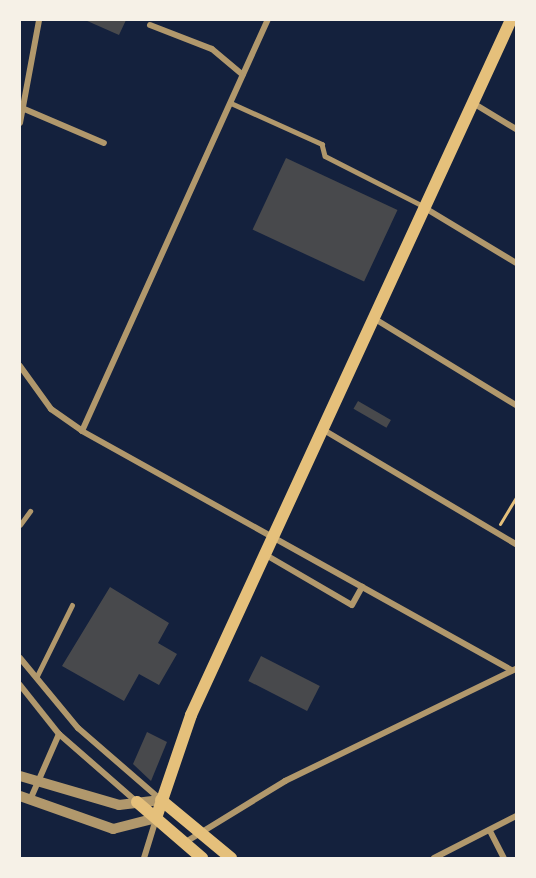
<!DOCTYPE html>
<html>
<head>
<meta charset="utf-8">
<style>
  body { margin:0 }
  #map { position:relative; width:536px; height:878px; overflow:hidden; background:#14213d; font-family:Ubuntu,sans-serif }
  div>[style] { position:absolute }
  [style*='--x'] { left:calc(var(--x)*1px); top:calc(var(--y)*1px); width:calc(var(--w)*1px); rotate:calc(var(--a)*1deg) }
  .building>* { inset:0; background:#48494c; transform-origin:0 0 }
  .path>* { height:3px; margin:-1.5px; padding:0 1.5px; transform-origin:1.5px; border-radius:1.5px; background:#e5c07b }
  .service>* { height:4.5px; margin:-2.25px; padding:0 2.25px; transform-origin:2.25px; border-radius:2.25px; background:#b1986c }
  .minor>* { height:6px; margin:-3px; padding:0 3px; transform-origin:3px; border-radius:3px; background:#b1986c }
  .tertiary>* { height:10px; margin:-5px; padding:0 5px; transform-origin:5px; border-radius:5px; background:#b1986c }
  .secondary>* { height:12px; margin:-6px; padding:0 6px; transform-origin:6px; border-radius:6px; background:#e5c07b }
  span { translate:-50% -50%; white-space:nowrap; text-align:center; line-height:1.15; -webkit-text-stroke:4.5px #f6f1e7; paint-order:stroke }
  .frame { position:absolute; inset:0; border:21px solid #f6f1e7; pointer-events:none }
</style>
</head>
<body>
<div id="map">
  <div class="building">
    <i style="clip-path:polygon(85px 20px,126px 20px,119px 35px)"></i>
    <i style="left:286px;top:158px;width:123px;height:79px;rotate:25deg"></i>
    <i style="left:358px;top:401px;width:38px;height:9px;rotate:30deg"></i>
    <i style="clip-path:polygon(110px 587px,169px 623px,158px 643px,177px 654px,159px 685px,139px 674px,124px 701px,62px 666px)"></i>
    <i style="left:261px;top:656px;width:66px;height:28px;rotate:27deg"></i>
    <i style="clip-path:polygon(147px 732px,167px 742px,151px 781px,133px 764px)"></i>
  </div>
  <div class="path">
    <i style="--x:500;--y:524;--w:31;--a:-59"></i>
  </div>
  <div class="service">
    <i style="--x:231;--y:103;--w:100;--a:24.3"></i>
    <i style="--x:322;--y:144;--w:12;--a:76"></i>
    <i style="--x:325;--y:156;--w:110;--a:27"></i>
    <i style="--x:20;--y:525;--w:17;--a:-54"></i>
    <i style="--x:36;--y:678;--w:81;--a:-63.7"></i>
  </div>
  <div class="minor">
    <i style="--x:150;--y:25;--w:66;--a:21.2"></i>
    <i style="--x:212;--y:49;--w:40;--a:40"></i>
    <i style="--x:473;--y:103;--w:50;--a:31.2"></i>
    <i style="--x:22;--y:108;--w:89;--a:23.1"></i>
    <i style="--x:20;--y:123;--w:105;--a:-79.5"></i>
    <i style="--x:425;--y:208;--w:106;--a:31.1"></i>
    <i style="--x:375;--y:319;--w:165;--a:31.4"></i>
    <i style="--x:20;--y:366;--w:53;--a:54.2"></i>
    <i style="--x:51;--y:409;--w:38;--a:35"></i>
    <i style="--x:82;--y:431;--w:492;--a:29.1"></i>
    <i style="--x:322;--y:429;--w:226;--a:30.7"></i>
    <i style="--x:82;--y:431;--w:451;--a:-65.7"></i>
    <i style="--x:266;--y:555;--w:99;--a:30.2"></i>
    <i style="--x:352;--y:605;--w:21;--a:-61"></i>
    <i style="--x:20;--y:658;--w:91;--a:50.4"></i>
    <i style="--x:78;--y:728;--w:108;--a:40.9"></i>
    <i style="--x:20;--y:685;--w:63;--a:51.5"></i>
    <i style="--x:59;--y:734;--w:103;--a:41.1"></i>
    <i style="--x:30;--y:800;--w:72;--a:-66.3"></i>
    <i style="--x:490;--y:831;--w:30;--a:63"></i>
    <i style="--x:184;--y:843;--w:119;--a:-31.5"></i>
    <i style="--x:285;--y:781;--w:257;--a:-25.9"></i>
    <i style="--x:144;--y:858;--w:41;--a:-72.9"></i>
    <i style="--x:434;--y:858;--w:92;--a:-27.1"></i>
  </div>
  <div class="tertiary">
    <i style="--x:20;--y:776;--w:103;--a:16.3"></i>
    <i style="--x:119;--y:805;--w:42;--a:-6.8"></i>
    <i style="--x:20;--y:796;--w:99;--a:19.5"></i>
    <i style="--x:113;--y:829;--w:44;--a:-14.3"></i>
  </div>
  <div class="secondary">
    <i style="--x:161;--y:800;--w:91;--a:39.6"></i>
    <i style="--x:137;--y:802;--w:86;--a:40.7"></i>
    <i style="--x:156;--y:818;--w:109;--a:-71.2"></i>
    <i style="--x:191;--y:715;--w:765;--a:-65.28"></i>
  </div>
  <div class="frame"></div>
</div>
</body>
</html>
